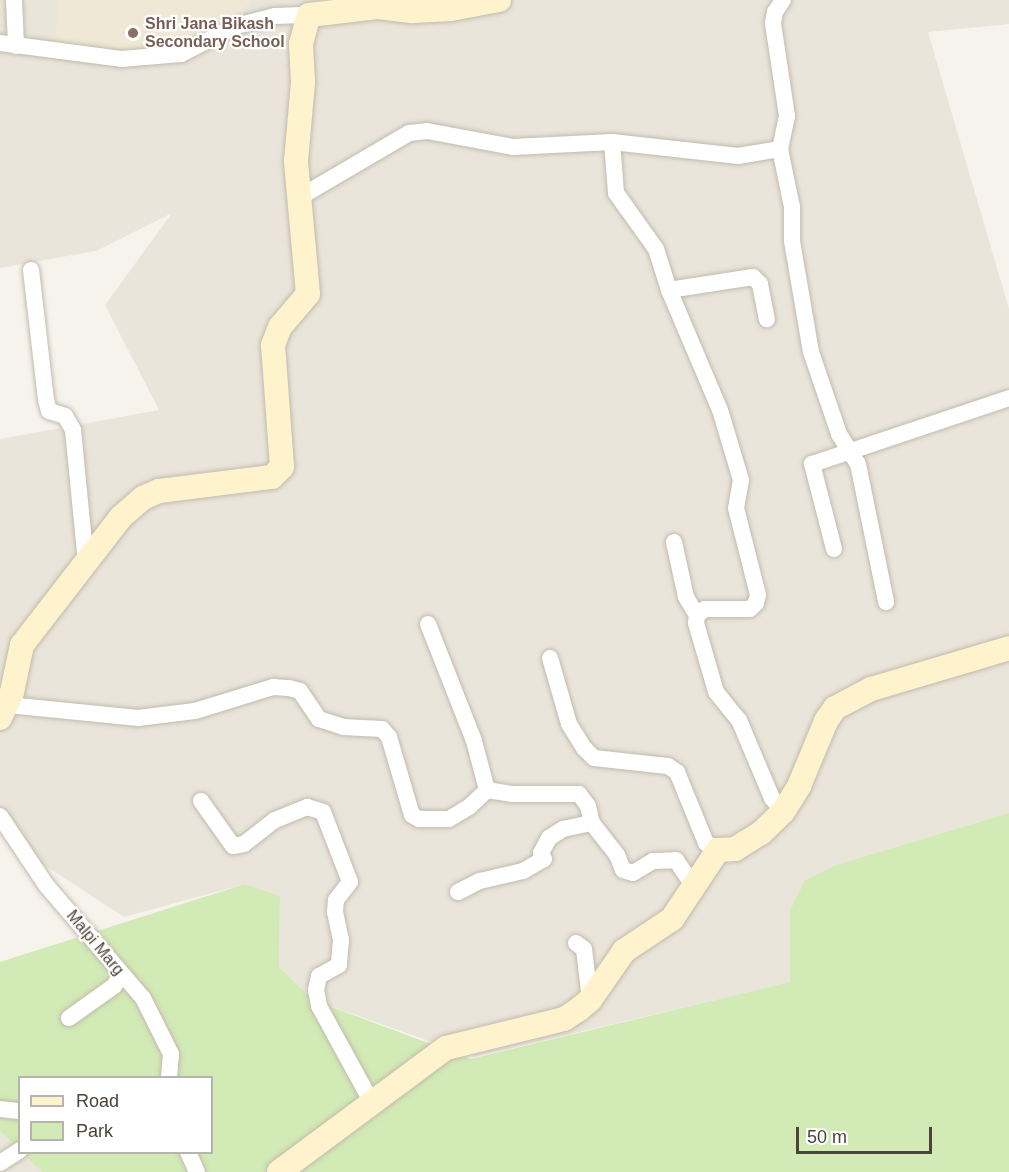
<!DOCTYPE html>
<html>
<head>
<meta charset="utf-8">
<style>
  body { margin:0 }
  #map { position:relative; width:1009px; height:1172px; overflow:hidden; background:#f6f3ec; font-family:Helvetica,sans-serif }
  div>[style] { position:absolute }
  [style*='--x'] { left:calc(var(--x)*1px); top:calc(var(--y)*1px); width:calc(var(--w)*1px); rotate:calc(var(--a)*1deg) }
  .residential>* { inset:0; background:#eae5da }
  .education>* { inset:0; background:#efe8d6 }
  .green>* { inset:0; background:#d2eab5 }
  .roads { filter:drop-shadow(0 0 2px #c2bbae) drop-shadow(0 0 2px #c2bbae) }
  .street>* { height:16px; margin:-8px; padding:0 8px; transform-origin:8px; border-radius:8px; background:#fff }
  .secondary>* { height:24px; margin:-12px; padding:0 12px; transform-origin:12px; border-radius:12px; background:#fff3cd }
  .dots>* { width:16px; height:16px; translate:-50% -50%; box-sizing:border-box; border:3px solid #fff; border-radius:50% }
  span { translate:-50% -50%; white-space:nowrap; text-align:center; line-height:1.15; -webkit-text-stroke:4.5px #fff; paint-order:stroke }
  .education-label { font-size:16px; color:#785e54; font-weight:700 }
  .left { translate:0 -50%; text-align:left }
  .street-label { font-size:16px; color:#4b4439 }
  .legend { position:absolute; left:18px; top:1076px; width:195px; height:78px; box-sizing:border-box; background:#fff; border:2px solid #b7b4b0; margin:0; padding:8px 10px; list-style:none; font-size:18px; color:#4b4439 }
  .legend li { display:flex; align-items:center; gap:12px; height:30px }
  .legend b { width:30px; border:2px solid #b7b4b0 }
  .scale { position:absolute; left:796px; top:1127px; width:136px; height:27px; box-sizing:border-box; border:3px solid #4b4439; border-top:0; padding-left:8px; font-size:18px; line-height:21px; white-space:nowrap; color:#4b4439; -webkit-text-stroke:4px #fff; paint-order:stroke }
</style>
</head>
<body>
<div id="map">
  <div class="residential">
    <i style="clip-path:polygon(0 0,1009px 0,1009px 24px,928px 32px,1009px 309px,1009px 813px,836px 865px,805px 880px,790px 910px,791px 982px,474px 1057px,313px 1000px,279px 967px,280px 896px,245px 884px,124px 917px,23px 851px,0 816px,0 439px,159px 410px,105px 305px,172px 213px,96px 251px,0 268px)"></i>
    <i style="clip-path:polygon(0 1131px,19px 1150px,42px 1172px,0 1172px)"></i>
  </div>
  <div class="education">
    <i style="clip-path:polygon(58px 0,251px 0,235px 23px,177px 47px,121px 55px,55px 43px)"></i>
  </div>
  <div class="green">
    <i style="clip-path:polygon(1009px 813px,1009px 1172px,42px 1172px,22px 1153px,212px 1152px,212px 1078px,20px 1078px,19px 1150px,0 1131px,0 962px,245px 884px,280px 896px,279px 967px,313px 1000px,471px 1059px,790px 982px,790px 910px,805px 880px,836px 865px)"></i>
  </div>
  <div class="roads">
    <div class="street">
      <i style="--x:14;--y:0;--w:46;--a:87.5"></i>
      <i style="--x:0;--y:43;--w:122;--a:7.5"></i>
      <i style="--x:121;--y:59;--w:60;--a:-4.8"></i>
      <i style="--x:181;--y:54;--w:62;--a:-27"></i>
      <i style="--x:236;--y:26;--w:40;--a:-14.4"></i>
      <i style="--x:275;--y:16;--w:34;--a:-2"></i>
      <i style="--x:612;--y:142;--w:51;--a:85.5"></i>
      <i style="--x:616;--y:193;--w:69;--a:54.5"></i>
      <i style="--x:656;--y:249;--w:43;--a:72.4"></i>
      <i style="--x:669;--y:290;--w:130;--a:67"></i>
      <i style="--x:720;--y:410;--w:73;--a:73.3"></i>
      <i style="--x:741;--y:480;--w:28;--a:100"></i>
      <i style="--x:736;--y:508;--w:90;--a:75.8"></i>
      <i style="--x:758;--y:595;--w:8;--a:104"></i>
      <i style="--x:756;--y:603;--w:8;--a:135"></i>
      <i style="--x:750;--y:609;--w:45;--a:180"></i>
      <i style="--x:705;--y:609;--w:10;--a:143"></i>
      <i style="--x:697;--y:615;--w:8;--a:97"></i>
      <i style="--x:696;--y:623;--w:72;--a:73.8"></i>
      <i style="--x:716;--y:692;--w:36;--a:51"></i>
      <i style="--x:739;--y:720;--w:85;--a:67.1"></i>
      <i style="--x:772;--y:798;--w:18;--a:52"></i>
      <i style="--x:780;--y:149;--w:34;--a:-78"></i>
      <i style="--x:787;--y:116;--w:94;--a:-98.6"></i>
      <i style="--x:773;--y:23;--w:11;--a:-80"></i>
      <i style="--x:775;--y:12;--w:14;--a:-56"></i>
      <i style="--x:300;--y:197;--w:126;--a:-30.4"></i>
      <i style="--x:409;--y:133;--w:18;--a:-6"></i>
      <i style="--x:427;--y:131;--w:87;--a:10.5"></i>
      <i style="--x:513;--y:147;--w:99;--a:-2.9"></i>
      <i style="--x:612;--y:142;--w:127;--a:6.3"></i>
      <i style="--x:738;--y:156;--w:43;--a:-9.5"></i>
      <i style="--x:780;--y:149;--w:59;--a:78.3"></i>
      <i style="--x:792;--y:207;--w:34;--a:90"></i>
      <i style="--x:792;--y:241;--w:113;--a:80.3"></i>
      <i style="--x:811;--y:352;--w:87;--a:71.1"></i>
      <i style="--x:839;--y:434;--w:36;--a:58"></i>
      <i style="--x:858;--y:464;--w:141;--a:78.5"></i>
      <i style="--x:31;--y:270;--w:131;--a:83.4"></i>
      <i style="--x:46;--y:400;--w:11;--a:75"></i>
      <i style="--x:49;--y:411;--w:17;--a:17"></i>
      <i style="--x:65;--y:416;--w:16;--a:60"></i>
      <i style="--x:73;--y:430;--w:134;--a:84.4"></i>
      <i style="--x:669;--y:290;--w:85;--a:-8.8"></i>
      <i style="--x:753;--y:277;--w:10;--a:45"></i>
      <i style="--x:760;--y:284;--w:36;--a:79"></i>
      <i style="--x:674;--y:542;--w:56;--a:77.7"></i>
      <i style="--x:686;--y:597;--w:21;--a:59"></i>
      <i style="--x:834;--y:549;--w:88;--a:-104.5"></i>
      <i style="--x:812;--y:464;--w:208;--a:-18.5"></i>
      <i style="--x:428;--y:624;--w:126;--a:68.5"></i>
      <i style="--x:474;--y:741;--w:51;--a:75.1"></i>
      <i style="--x:487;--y:790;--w:26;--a:9"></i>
      <i style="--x:513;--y:794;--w:66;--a:0"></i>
      <i style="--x:579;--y:794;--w:15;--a:53"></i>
      <i style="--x:588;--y:806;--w:17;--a:77"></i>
      <i style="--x:550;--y:658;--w:69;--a:73.9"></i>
      <i style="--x:569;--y:724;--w:28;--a:58"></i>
      <i style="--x:584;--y:748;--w:14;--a:45"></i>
      <i style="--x:594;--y:758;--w:74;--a:6.2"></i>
      <i style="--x:668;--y:766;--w:11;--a:34"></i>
      <i style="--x:677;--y:772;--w:77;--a:67.8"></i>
      <i style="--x:706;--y:843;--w:14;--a:30"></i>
      <i style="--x:8;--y:705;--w:131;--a:5.7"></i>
      <i style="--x:138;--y:718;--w:57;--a:-7"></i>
      <i style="--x:195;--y:711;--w:82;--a:-17.1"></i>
      <i style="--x:273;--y:687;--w:16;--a:4"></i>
      <i style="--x:289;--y:688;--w:11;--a:15"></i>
      <i style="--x:300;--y:691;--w:34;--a:56"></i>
      <i style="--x:319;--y:719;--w:25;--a:18"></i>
      <i style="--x:343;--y:727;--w:39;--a:3"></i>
      <i style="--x:382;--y:729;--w:11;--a:49"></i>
      <i style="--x:389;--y:737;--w:81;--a:73.6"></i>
      <i style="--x:412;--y:815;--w:8;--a:30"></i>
      <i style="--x:419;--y:819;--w:30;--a:0"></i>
      <i style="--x:449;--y:819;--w:23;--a:-31"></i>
      <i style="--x:469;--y:807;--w:25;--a:-43"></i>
      <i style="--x:201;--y:801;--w:55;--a:54.6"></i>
      <i style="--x:233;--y:846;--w:11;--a:-10"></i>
      <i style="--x:244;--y:844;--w:39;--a:-38"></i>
      <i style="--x:275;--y:820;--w:35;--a:-22"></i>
      <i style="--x:307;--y:807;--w:17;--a:17"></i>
      <i style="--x:323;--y:812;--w:75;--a:68.9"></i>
      <i style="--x:350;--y:882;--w:23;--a:128"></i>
      <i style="--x:336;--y:900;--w:12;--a:95"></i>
      <i style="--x:335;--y:912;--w:29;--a:78"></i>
      <i style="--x:341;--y:940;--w:25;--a:95"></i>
      <i style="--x:339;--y:965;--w:23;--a:151"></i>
      <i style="--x:319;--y:976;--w:14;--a:102"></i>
      <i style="--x:316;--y:990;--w:16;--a:79"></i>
      <i style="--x:319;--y:1006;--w:111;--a:61.3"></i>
      <i style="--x:0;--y:816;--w:83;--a:56.3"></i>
      <i style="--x:46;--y:885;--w:149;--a:49.4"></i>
      <i style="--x:143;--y:998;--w:63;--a:63.4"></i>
      <i style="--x:171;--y:1054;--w:24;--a:95"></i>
      <i style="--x:458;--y:892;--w:25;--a:-27"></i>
      <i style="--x:480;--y:881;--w:44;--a:-13.1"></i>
      <i style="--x:523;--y:871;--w:24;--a:-30"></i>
      <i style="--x:544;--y:859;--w:7;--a:-117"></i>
      <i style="--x:541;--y:853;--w:17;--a:-62"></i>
      <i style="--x:549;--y:838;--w:17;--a:-33"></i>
      <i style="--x:563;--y:829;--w:30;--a:-12"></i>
      <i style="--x:592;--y:823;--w:41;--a:52"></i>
      <i style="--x:617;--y:855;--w:16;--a:68"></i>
      <i style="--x:623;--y:870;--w:10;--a:17"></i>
      <i style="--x:633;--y:873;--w:23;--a:-31"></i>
      <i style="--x:653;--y:861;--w:23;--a:-2"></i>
      <i style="--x:676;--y:860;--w:34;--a:56"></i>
      <i style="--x:576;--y:943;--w:10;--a:37"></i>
      <i style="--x:584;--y:949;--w:51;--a:83.3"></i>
      <i style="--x:69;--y:1018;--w:55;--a:-35.4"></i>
      <i style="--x:114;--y:986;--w:13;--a:-58"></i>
      <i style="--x:0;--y:1109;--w:20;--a:6"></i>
      <i style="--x:188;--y:1152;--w:22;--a:66"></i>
      <i style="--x:0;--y:1163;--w:24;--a:-33"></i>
    </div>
    <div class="secondary">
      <i style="--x:0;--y:718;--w:29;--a:-65"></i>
      <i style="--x:12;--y:692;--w:48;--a:-78"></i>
      <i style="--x:22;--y:645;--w:162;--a:-52.3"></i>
      <i style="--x:121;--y:517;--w:29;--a:-41"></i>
      <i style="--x:143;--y:498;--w:17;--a:-24"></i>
      <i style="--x:159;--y:491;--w:114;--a:-7.1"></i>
      <i style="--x:272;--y:477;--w:14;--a:-45"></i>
      <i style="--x:282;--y:467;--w:122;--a:-94.2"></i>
      <i style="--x:273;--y:345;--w:19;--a:-69"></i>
      <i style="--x:280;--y:327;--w:43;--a:-49.7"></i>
      <i style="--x:308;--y:294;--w:134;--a:-95.2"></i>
      <i style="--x:296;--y:161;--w:79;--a:-84.9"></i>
      <i style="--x:303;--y:82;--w:38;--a:-93"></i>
      <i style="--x:301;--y:44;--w:30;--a:-75"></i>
      <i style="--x:309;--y:15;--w:69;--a:-6.6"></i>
      <i style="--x:378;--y:7;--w:35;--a:7"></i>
      <i style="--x:413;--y:11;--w:38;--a:-3"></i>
      <i style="--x:451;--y:9;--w:49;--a:-10.6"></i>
      <i style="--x:279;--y:1172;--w:208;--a:-36.6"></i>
      <i style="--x:446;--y:1048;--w:122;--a:-13.8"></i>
      <i style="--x:564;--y:1019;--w:17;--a:-33"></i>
      <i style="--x:578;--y:1010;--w:16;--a:-40"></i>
      <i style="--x:590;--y:1000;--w:60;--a:-55.2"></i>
      <i style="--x:624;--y:951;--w:58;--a:-33.7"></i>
      <i style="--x:672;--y:919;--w:83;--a:-56.3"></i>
      <i style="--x:718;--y:850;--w:17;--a:-3"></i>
      <i style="--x:735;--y:849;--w:31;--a:-32"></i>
      <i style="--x:761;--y:833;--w:30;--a:-44"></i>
      <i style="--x:783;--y:812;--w:31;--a:-58"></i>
      <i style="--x:799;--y:786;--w:70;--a:-67.4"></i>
      <i style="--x:826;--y:721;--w:16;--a:-55"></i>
      <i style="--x:835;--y:708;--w:41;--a:-27.8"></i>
      <i style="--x:871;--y:689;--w:144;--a:-16.5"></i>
    </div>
  </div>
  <div class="dots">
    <i style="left:133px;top:33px;background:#8d6e63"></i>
  </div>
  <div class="education-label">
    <span class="left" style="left:145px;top:33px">Shri Jana Bikash<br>Secondary School</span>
  </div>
  <div class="street-label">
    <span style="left:95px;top:943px;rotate:50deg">Malpi Marg</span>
  </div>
  <ul class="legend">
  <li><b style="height:8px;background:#fff3cd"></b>Road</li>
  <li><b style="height:16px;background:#d2eab5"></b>Park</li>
  </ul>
  <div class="scale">50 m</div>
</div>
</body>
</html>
